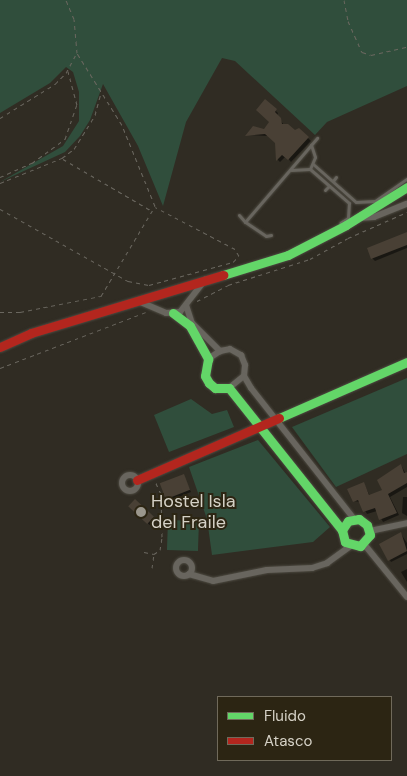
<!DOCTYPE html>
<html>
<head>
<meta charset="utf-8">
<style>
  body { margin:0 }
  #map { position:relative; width:407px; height:776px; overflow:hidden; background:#302c23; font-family:"DM Sans",sans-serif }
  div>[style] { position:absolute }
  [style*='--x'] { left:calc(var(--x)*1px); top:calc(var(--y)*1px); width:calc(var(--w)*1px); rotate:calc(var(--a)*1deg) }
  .green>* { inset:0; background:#304e3c; transform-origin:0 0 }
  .shadow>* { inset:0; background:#0007; transform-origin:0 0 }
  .building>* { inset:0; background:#494035; transform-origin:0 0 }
  .path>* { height:1px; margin-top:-0.5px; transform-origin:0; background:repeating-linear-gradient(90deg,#6a675f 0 4px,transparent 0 8px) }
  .roads { filter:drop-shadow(0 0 1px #4d4a41) drop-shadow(0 0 1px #4d4a41) }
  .lane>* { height:3px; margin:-1.5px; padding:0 1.5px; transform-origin:1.5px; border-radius:1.5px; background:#68655e }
  .street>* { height:6px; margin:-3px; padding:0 3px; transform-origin:3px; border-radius:3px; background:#68655e }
  .street>.ring { margin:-3px; padding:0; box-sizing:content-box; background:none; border:6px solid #68655e; border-radius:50% }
  .fast>* { height:9px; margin:-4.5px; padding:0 4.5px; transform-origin:4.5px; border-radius:4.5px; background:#63d668 }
  .jam>* { height:9px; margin:-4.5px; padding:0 4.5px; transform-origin:4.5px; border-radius:4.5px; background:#b3261e }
  .dots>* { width:14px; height:14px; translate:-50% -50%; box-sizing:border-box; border:2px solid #2c2513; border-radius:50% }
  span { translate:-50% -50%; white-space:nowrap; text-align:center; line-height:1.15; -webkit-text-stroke:4px #2c2513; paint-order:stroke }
  .poi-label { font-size:18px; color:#d5d1c6 }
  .left { translate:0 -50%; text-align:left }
  .legend { position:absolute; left:217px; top:696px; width:175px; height:65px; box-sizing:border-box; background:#2c2513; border:1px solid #706a5b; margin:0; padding:6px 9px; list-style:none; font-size:15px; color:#d5d1c6 }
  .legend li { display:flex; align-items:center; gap:10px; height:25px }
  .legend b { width:25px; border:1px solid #706a5b }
</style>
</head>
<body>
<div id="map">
  <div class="green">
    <i style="clip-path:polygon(0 0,407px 0,407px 86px,327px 122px,315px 135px,235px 61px,222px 58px,186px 122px,163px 206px,138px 146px,103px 84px,90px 120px,80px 136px,65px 152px,0 182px,63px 146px,79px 121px,79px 92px,73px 72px,66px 67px,50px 83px,0 113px)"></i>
    <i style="clip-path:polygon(407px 378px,407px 454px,336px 487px,292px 427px)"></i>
    <i style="clip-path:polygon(191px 399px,212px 414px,227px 410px,234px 427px,169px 452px,154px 415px)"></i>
    <i style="clip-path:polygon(258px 440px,330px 527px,313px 542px,212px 555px,207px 519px,189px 467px)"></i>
    <i style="left:168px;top:520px;width:31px;height:30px;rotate:2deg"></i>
  </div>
  <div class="shadow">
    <i style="clip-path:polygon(265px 101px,278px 113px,277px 116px,284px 125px,294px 132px,299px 129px,311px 141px,291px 162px,286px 156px,280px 162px,278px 160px,276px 143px,268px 136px,247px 135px,264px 131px,270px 122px)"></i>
    <i style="clip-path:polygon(407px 233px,407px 248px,375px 261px,372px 258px)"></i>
    <i style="clip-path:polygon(401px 465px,407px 476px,407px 487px,390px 497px,399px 515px,383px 522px,377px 511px,367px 514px,360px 502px,354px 501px,364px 484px,370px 496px,384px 490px)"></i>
    <i style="clip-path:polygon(183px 475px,191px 492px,169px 501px,167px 499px)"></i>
    <i style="clip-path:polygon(403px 497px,407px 497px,407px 516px,402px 513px)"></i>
    <i style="left:135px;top:501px;width:27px;height:8px;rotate:42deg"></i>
    <i style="clip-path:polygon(401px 534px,407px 543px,407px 554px,391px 562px,381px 545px)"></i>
    <i style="clip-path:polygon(407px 569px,407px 582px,401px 572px)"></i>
  </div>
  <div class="building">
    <i style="clip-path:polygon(265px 99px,277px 109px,275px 112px,281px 118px,282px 124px,288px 124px,295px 130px,299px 128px,309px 137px,288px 160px,282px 155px,276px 161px,275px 143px,265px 134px,245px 136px,253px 126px,264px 129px,269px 122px,256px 110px)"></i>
    <i style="clip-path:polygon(407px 232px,407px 245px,371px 259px,367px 248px)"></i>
    <i style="clip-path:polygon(401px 464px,404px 473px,407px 472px,407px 483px,388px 494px,397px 513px,379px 520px,375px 508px,363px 512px,358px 500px,353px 502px,347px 489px,364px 482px,369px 495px,382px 490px,377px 480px)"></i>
    <i style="left:184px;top:474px;width:17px;height:26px;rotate:69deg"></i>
    <i style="left:135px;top:499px;width:26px;height:10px;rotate:43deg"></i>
    <i style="clip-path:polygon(401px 532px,407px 551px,388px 561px,379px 544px)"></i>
  </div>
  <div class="path">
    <i style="--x:344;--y:0;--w:21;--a:79"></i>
    <i style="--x:348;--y:21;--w:34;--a:66"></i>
    <i style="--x:362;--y:52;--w:9;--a:18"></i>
    <i style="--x:371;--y:55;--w:37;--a:-13"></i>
    <i style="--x:0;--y:118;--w:65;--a:-31.7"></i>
    <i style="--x:55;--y:84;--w:16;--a:-45"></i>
    <i style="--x:66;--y:73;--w:21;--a:-62"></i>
    <i style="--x:63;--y:159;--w:103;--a:30.3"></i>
    <i style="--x:0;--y:177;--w:35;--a:-24"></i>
    <i style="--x:32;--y:163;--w:41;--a:-36"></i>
    <i style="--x:65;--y:139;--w:36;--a:-71"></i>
    <i style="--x:77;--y:105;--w:35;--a:-105"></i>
    <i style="--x:0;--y:183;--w:67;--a:-22"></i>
    <i style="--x:62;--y:158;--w:15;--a:-37"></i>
    <i style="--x:74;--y:149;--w:40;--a:-58"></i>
    <i style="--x:95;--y:115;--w:24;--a:-75"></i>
    <i style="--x:0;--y:209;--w:147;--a:29.4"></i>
    <i style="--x:128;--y:281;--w:21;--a:11"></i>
    <i style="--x:149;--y:285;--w:87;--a:-15.3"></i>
    <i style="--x:233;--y:262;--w:8;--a:-45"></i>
    <i style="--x:239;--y:256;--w:8;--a:-120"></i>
    <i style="--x:235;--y:249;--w:90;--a:-152.3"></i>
    <i style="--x:197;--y:301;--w:35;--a:-27"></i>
    <i style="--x:228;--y:285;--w:86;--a:-17.6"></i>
    <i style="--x:310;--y:259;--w:43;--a:-28.9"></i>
    <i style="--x:348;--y:238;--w:64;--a:-23.8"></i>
    <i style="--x:0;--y:312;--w:20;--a:0"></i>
    <i style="--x:20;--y:312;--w:83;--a:-11.2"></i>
    <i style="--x:101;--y:296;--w:105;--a:-59"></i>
    <i style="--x:155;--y:206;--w:87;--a:-112.2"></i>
    <i style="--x:122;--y:125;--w:85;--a:-122"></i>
    <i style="--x:77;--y:53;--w:34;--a:-95"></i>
    <i style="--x:74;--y:19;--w:21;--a:-113"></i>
    <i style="--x:0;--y:368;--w:156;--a:-21"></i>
    <i style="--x:144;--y:552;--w:10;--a:11"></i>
    <i style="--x:154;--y:554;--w:7;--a:-34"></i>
    <i style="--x:160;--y:550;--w:13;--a:-81"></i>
    <i style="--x:162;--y:537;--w:43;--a:-91.3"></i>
    <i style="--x:161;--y:494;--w:14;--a:-115"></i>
    <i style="--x:152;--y:568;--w:14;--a:-82"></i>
  </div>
  <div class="roads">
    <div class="lane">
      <i style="--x:313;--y:164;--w:57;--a:41.5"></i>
      <i style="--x:356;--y:202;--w:19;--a:-3"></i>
      <i style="--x:375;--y:201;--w:39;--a:-35"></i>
      <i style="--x:310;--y:169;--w:52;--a:41.1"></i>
      <i style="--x:349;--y:203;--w:15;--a:94"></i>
      <i style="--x:348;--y:218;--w:9;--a:148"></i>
      <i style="--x:291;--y:170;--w:19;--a:-3"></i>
      <i style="--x:310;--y:169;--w:13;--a:-67"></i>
      <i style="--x:315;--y:157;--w:13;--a:-108"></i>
      <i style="--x:333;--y:181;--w:5;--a:-53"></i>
      <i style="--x:325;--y:190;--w:6;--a:-45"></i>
      <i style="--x:239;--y:215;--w:9;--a:49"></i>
      <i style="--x:271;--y:235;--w:5;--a:169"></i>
      <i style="--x:266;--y:236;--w:25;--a:-146"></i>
      <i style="--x:245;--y:222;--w:111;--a:-49.4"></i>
    </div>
    <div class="street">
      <i style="--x:358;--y:218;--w:16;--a:-4"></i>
      <i style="--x:374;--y:217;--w:35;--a:-22"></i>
      <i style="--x:138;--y:301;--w:30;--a:23"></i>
      <i style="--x:166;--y:313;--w:14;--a:-4"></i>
      <i style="--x:180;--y:312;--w:41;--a:-52"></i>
      <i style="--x:186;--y:305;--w:19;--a:72"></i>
      <i style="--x:192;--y:323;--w:40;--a:45"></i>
      <i style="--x:220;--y:351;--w:10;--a:-11"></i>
      <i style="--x:230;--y:349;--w:13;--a:29"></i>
      <i style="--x:241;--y:355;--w:11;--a:68"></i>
      <i style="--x:245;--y:365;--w:11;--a:95"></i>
      <i style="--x:244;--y:376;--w:14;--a:60"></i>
      <i style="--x:251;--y:388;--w:167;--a:51.8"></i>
      <i style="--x:208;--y:359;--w:14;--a:-34"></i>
      <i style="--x:229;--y:388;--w:19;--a:-39"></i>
      <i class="ring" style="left:122px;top:475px;width:10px;height:10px"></i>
      <i style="--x:370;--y:531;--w:38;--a:-12"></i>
      <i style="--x:364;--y:544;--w:68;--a:50.9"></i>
      <i class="ring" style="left:176px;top:560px;width:10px;height:10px"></i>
      <i style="--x:189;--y:574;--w:25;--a:16"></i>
      <i style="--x:213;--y:581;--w:55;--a:-11.5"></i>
      <i style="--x:267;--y:570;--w:45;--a:-2.5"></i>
      <i style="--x:312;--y:568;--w:16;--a:-18"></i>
      <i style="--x:327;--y:563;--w:29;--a:-36"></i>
    </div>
    <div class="fast">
      <i style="--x:223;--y:275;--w:68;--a:-17.1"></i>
      <i style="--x:288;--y:255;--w:65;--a:-27.3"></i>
      <i style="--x:346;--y:225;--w:72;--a:-31.9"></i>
      <i style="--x:173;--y:313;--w:21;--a:37"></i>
      <i style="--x:190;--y:326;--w:38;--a:61"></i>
      <i style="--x:208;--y:359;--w:17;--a:100"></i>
      <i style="--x:205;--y:376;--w:8;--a:60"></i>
      <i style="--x:209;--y:383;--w:8;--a:40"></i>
      <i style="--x:215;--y:388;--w:14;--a:0"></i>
      <i style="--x:229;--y:388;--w:181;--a:51.5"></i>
      <i style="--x:342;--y:530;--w:12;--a:76"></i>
      <i style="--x:345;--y:542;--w:16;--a:15"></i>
      <i style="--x:360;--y:546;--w:15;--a:-48"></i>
      <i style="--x:370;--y:535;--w:10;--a:-107"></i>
      <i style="--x:367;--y:525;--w:10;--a:-143"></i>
      <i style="--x:359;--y:519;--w:11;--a:170"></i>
      <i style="--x:348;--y:521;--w:11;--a:124"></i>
      <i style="--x:279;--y:418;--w:140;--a:-23.6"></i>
    </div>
    <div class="jam">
      <i style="--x:0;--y:347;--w:34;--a:-24"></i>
      <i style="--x:31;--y:333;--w:201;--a:-16.8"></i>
      <i style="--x:137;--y:480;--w:155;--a:-23.6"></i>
    </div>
  </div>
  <div class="dots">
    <i style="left:141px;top:512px;background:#9b978d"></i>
  </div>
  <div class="poi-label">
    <span class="left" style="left:151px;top:512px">Hostel Isla<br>del Fraile</span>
  </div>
  <ul class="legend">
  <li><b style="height:6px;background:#63d668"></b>Fluido</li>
  <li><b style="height:6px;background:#b3261e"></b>Atasco</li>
  </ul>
</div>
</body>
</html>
